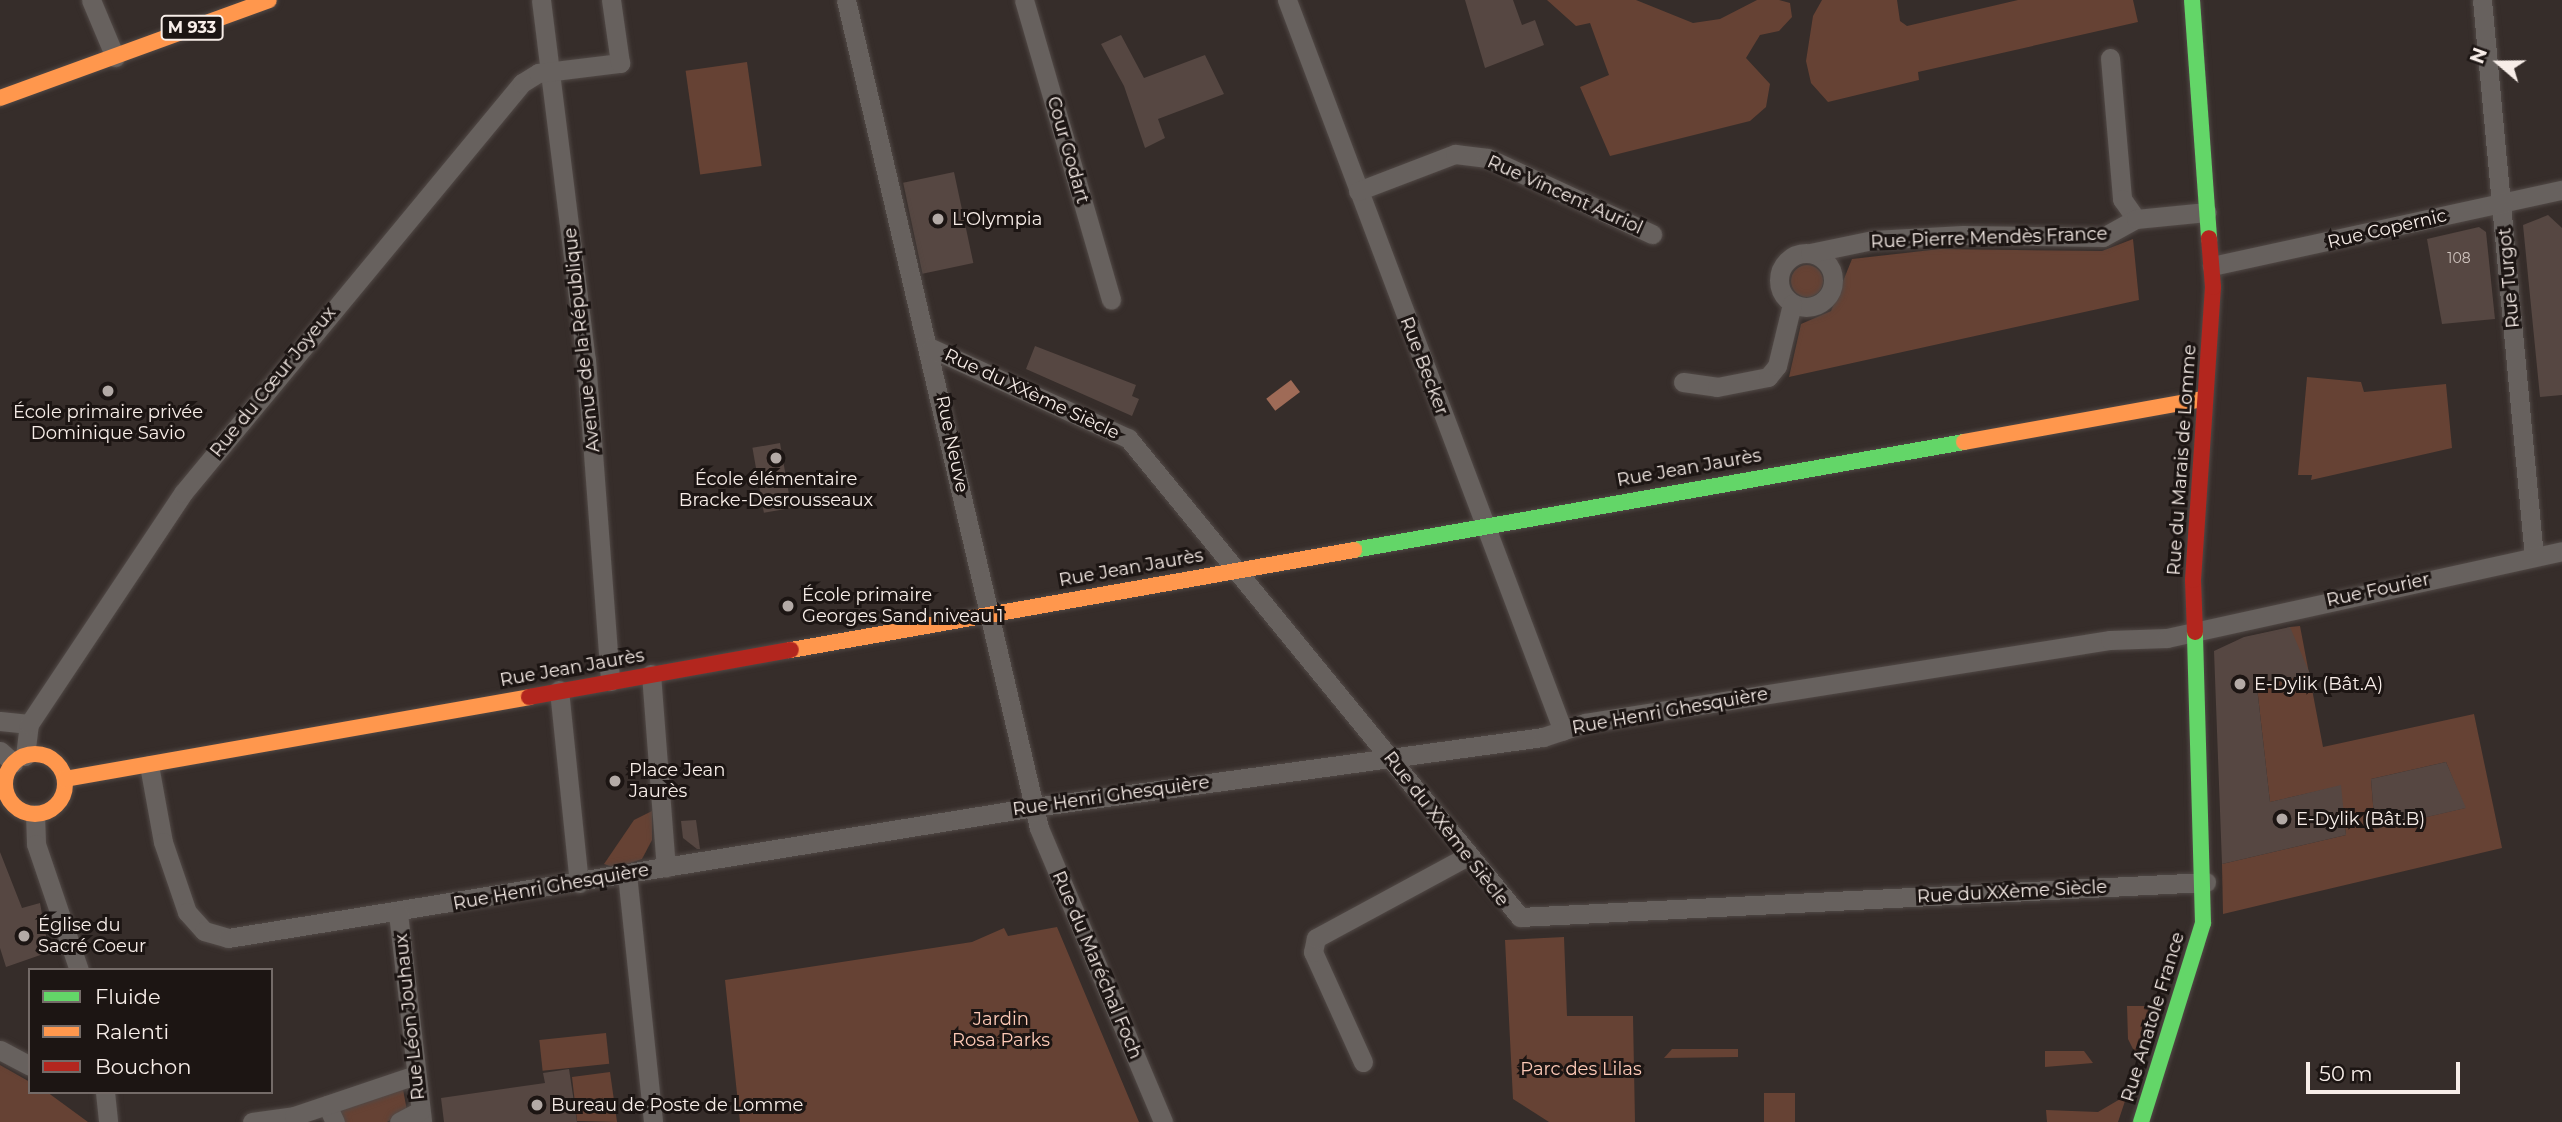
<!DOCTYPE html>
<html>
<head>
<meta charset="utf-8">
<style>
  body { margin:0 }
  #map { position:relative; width:2562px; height:1122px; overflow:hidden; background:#362d2a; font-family:Montserrat,sans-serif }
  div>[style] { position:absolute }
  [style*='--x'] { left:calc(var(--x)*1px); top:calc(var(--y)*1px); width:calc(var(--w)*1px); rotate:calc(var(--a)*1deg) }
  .green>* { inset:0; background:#664234; transform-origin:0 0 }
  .round { border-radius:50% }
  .water>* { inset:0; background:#9f6b57; transform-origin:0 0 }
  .building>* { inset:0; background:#564742; transform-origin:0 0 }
  .roads { filter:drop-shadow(0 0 2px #514946) drop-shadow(0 0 2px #514946) }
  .street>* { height:19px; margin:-9.5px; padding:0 9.5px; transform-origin:9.5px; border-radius:9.5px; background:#67615e }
  .street>.ring { margin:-9.5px; padding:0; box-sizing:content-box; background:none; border:19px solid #67615e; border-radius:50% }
  .fast>* { height:16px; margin:-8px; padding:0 8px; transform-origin:8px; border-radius:8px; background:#63d668 }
  .slow>* { height:16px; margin:-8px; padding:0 8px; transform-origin:8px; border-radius:8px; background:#ff974d }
  .slow>.ring { margin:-8px; padding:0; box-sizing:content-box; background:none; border:16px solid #ff974d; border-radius:50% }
  .jam>* { height:16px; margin:-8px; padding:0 8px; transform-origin:8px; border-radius:8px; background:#b3261e }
  .dots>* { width:19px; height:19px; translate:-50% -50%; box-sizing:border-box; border:4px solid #1c1513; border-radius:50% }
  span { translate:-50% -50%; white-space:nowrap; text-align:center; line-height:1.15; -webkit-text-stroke:6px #1c1513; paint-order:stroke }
  .number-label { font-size:14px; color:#cfc4be }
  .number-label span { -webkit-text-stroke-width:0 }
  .shield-label span { padding:2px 5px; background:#1c1513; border:2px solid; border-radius:5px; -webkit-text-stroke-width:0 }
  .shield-label { font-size:16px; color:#f7ede8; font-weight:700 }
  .street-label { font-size:18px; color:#f7ede8 }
  .poi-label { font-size:18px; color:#f7ede8 }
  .left { translate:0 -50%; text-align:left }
  .park-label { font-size:18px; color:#fecab7 }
  .legend { position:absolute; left:28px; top:968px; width:245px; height:126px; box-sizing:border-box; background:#1c1513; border:2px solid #746b68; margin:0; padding:9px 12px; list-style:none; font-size:21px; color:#f7ede8 }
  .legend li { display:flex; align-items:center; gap:14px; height:35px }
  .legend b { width:35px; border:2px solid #746b68 }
  .north { position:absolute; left:2464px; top:28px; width:70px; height:70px; -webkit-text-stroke:5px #1c1513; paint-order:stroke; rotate:290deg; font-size:19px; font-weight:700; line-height:28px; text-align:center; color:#f7ede8 }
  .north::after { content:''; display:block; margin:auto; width:24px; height:32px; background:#f7ede8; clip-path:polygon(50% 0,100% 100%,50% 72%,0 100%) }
  .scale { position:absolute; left:2306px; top:1062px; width:154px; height:32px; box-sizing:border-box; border:4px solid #f7ede8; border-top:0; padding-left:9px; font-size:21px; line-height:24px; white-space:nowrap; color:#f7ede8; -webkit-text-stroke:5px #1c1513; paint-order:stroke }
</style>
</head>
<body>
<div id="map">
  <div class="green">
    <i style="clip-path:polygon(1547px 0,1636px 0,1693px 23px,1720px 19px,1757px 0,1779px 0,1790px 3px,1792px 17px,1779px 31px,1760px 35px,1746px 58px,1770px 84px,1766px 107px,1750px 121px,1610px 156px,1580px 87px,1609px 75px,1590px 23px,1576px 26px)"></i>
    <i style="clip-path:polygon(1822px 0,1897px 0,1900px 21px,1907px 26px,2018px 0,2133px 0,2138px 22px,1918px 72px,1919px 80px,1828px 102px,1811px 83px,1806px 61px,1813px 16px)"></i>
    <i style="left:747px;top:62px;width:105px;height:62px;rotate:82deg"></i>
    <i style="clip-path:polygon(2133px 239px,2139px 300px,1789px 377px,1801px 324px,1831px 311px,1852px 259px,1940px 249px,2102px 251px)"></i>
    <i class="round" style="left:1791px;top:265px;width:32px;height:32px"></i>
    <i style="clip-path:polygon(2307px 377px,2361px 382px,2364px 392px,2446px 384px,2452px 448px,2311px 480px,2312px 475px,2298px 475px)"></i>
    <i style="clip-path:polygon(evenodd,2300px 626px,2323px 747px,2474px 714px,2502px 848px,2223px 914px,2222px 864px,2346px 835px,2340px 786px,2270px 802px,2257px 687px,2290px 627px,2300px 626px,2446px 762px,2465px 808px,2375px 829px,2371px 779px,2446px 762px)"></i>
    <i style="clip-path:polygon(652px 811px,652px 840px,642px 859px,616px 868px,604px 864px,634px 820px)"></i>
    <i style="clip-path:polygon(1057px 927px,1139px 1122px,740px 1122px,725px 980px,972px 942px,1004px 928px,1008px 936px)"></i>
    <i style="clip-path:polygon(1564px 937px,1567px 1016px,1633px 1016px,1635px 1122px,1549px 1122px,1513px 1099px,1505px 940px)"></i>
    <i style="clip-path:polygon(2127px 1006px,2155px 1006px,2138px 1059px,2128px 1039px)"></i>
    <i style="left:606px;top:1033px;width:31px;height:67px;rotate:84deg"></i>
    <i style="clip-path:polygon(1672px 1049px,1738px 1049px,1738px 1057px,1664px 1058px)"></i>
    <i style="clip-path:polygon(2045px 1051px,2084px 1051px,2093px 1063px,2045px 1067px)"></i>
    <i style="clip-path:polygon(0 1065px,30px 1082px,30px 1092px,47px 1092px,88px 1122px,0 1122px)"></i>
    <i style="clip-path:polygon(610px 1072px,617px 1122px,577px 1121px,572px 1077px)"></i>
    <i style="clip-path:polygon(403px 1089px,407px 1111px,387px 1122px,340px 1122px,337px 1111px)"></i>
    <i style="left:1795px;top:1093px;width:29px;height:31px;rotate:90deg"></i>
    <i style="clip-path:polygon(2127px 1095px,2118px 1122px,2047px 1122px,2046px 1110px,2098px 1112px)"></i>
  </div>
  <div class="water">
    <i style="left:1291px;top:380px;width:15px;height:31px;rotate:53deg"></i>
  </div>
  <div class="building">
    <i style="clip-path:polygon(1465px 0,1513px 0,1522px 25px,1535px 20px,1544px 45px,1485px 68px)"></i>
    <i style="clip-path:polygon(1121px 35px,1144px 78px,1205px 55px,1224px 94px,1158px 119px,1165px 138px,1145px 148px,1124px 86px,1101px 44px)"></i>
    <i style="left:954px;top:172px;width:93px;height:52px;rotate:78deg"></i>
    <i style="clip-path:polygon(2548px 215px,2562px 228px,2562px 395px,2540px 397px,2523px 225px)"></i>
    <i style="clip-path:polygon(2479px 227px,2486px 232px,2495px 319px,2442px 324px,2427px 239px)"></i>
    <i style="clip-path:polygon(1035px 346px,1136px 385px,1132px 396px,1139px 399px,1132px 416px,1026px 369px)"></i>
    <i style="left:780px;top:443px;width:66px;height:28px;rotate:80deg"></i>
    <i style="clip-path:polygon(2290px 627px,2310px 674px,2257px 687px,2270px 802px,2341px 785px,2346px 835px,2222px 864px,2214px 651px,2244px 637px)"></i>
    <i style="clip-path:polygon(2446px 762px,2466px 808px,2375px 829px,2371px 779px)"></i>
    <i style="clip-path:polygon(696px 820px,700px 849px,697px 849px,683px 838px,681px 821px)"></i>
    <i style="clip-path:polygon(0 852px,22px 908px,40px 903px,49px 952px,6px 967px,0 948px)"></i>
    <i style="clip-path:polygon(569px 1069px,577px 1122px,444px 1122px,441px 1098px,545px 1083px,543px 1073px)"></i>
  </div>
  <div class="roads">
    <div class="street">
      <i style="--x:91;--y:0;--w:62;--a:67.2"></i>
      <i style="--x:541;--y:0;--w:363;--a:82.9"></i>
      <i style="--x:586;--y:360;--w:322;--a:85.7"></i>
      <i style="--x:846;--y:0;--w:850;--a:76.88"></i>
      <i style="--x:1039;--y:828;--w:319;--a:67.1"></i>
      <i style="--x:1024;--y:0;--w:312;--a:73.8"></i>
      <i style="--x:1287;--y:0;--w:781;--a:69.32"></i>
      <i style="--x:2482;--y:0;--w:559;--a:84.67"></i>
      <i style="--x:2110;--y:58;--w:142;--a:85.1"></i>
      <i style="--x:2122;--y:199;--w:24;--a:55"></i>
      <i style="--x:1358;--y:191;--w:104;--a:-20.9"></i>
      <i style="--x:1455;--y:154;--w:33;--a:7"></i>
      <i style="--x:1488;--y:158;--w:181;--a:24.9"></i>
      <i class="ring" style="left:1779px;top:253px;width:35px;height:35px"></i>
      <i style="--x:1810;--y:253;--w:64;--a:-11.7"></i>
      <i style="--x:1873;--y:240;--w:90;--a:-3.2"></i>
      <i style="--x:1963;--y:235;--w:140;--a:0.8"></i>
      <i style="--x:2103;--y:237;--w:38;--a:-29"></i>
      <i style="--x:2136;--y:219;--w:71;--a:-5.6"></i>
      <i style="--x:2212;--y:266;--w:358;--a:-12.3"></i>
      <i style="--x:931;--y:348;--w:217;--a:24.6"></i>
      <i style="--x:1128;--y:438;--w:619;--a:50.7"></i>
      <i style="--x:1520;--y:917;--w:687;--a:-2.92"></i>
      <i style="--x:1683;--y:382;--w:34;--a:8"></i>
      <i style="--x:1717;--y:387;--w:52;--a:-11.1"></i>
      <i style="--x:1768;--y:377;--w:14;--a:-51"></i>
      <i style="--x:1777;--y:366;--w:64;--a:-76.4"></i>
      <i style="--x:651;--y:674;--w:194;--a:85.6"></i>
      <i style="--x:559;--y:690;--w:194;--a:84.1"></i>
      <i style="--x:0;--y:721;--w:29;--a:6"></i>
      <i style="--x:0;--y:751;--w:18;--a:41"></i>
      <i style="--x:25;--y:756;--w:32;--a:-83"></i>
      <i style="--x:29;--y:724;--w:278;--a:-56.3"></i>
      <i style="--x:183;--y:493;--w:532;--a:-50.42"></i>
      <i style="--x:522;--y:83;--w:19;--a:-32"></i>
      <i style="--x:538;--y:73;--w:83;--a:-7"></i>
      <i style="--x:620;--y:63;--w:64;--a:-98.1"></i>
      <i style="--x:149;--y:765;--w:78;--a:79.7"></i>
      <i style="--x:163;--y:842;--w:74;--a:71.1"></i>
      <i style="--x:187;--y:912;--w:25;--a:48"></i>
      <i style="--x:204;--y:931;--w:25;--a:16"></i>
      <i style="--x:228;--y:938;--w:817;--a:-9.23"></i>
      <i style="--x:1034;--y:807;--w:514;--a:-7.83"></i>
      <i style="--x:1543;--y:737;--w:44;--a:-18.4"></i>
      <i style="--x:1585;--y:723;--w:532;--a:-8.98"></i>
      <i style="--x:2110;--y:640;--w:57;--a:-2"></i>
      <i style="--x:2167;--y:638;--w:404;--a:-12.4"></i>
      <i style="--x:35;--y:814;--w:30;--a:88"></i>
      <i style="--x:36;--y:844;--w:133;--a:71.2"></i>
      <i style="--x:627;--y:874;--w:249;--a:84"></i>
      <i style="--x:398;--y:913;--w:210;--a:83.4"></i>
      <i style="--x:0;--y:1050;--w:34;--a:28"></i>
      <i style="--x:1363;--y:1062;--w:121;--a:-114.4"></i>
      <i style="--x:1313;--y:952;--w:14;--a:-78"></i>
      <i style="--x:1316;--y:938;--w:170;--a:-28.4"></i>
      <i style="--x:105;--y:1092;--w:30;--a:84"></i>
      <i style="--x:327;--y:1105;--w:19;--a:65"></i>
      <i style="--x:252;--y:1122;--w:42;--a:-8.1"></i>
      <i style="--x:294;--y:1116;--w:129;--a:-18.6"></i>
      <i style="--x:399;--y:1122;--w:24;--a:-28"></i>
    </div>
    <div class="fast">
      <i style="--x:2192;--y:0;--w:239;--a:85.9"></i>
      <i style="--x:1354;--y:550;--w:619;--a:-10.04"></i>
      <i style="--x:2141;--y:1122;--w:208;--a:-72.7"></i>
      <i style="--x:2203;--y:923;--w:291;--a:-91.6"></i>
    </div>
    <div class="slow">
      <i style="--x:0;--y:98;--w:286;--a:-20"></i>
      <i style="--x:1964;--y:442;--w:244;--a:-10.2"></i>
      <i style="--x:791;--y:650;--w:572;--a:-10.07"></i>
      <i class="ring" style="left:5px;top:754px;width:44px;height:44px"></i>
      <i style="--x:65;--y:779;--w:471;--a:-10"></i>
    </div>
    <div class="jam">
      <i style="--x:2195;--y:632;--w:52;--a:-92.2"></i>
      <i style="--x:2193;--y:580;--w:294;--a:-86.1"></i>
      <i style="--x:2213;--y:287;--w:49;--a:-94.7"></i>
      <i style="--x:529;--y:697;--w:266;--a:-10.2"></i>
    </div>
  </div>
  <div class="dots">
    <i style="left:938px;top:219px;background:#b3aaa6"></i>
    <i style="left:108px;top:391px;background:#b3aaa6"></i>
    <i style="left:776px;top:458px;background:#b3aaa6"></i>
    <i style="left:788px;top:606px;background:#b3aaa6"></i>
    <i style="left:2240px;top:684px;background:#b3aaa6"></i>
    <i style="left:615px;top:781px;background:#b3aaa6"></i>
    <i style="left:2282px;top:819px;background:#b3aaa6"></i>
    <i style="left:24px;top:936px;background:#b3aaa6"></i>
    <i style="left:537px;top:1105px;background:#b3aaa6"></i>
  </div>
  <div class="number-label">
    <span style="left:2459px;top:258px">108</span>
  </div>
  <div class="shield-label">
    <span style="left:192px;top:28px">M 933</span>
  </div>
  <div class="street-label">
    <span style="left:1068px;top:150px;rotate:74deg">Cour Godart</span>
    <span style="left:1565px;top:195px;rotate:24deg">Rue Vincent Auriol</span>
    <span style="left:2387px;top:229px;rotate:-13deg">Rue Copernic</span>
    <span style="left:1989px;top:238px;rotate:-2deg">Rue Pierre Mendès France</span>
    <span style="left:2509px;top:278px;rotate:-95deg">Rue Turgot</span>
    <span style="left:582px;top:340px;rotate:-96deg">Avenue de la République</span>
    <span style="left:1424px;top:366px;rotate:69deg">Rue Becker</span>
    <span style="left:273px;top:382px;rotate:-51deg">Rue du Cœur Joyeux</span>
    <span style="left:1032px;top:394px;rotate:25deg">Rue du XXème Siècle</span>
    <span style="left:952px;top:444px;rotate:78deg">Rue Neuve</span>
    <span style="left:2182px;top:460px;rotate:-86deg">Rue du Marais de Lomme</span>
    <span style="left:1689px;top:468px;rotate:-10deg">Rue Jean Jaurès</span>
    <span style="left:1131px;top:568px;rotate:-10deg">Rue Jean Jaurès</span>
    <span style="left:2378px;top:590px;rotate:-12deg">Rue Fourier</span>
    <span style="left:572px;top:668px;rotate:-10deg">Rue Jean Jaurès</span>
    <span style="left:1670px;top:711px;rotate:-10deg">Rue Henri Ghesquière</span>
    <span style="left:1111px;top:796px;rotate:-8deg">Rue Henri Ghesquière</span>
    <span style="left:1446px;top:829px;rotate:52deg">Rue du XXème Siècle</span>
    <span style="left:551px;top:887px;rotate:-10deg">Rue Henri Ghesquière</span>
    <span style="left:2012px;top:892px;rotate:-3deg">Rue du XXème Siècle</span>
    <span style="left:1097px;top:965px;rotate:67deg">Rue du Maréchal Foch</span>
    <span style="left:410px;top:1017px;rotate:-96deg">Rue Léon Jouhaux</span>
    <span style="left:2153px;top:1017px;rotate:-73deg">Rue Anatole France</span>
  </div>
  <div class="poi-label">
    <span class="left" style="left:952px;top:219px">L'Olympia</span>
    <span style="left:108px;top:423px">École primaire privée<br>Dominique Savio</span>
    <span style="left:776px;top:490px">École élémentaire<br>Bracke-Desrousseaux</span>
    <span class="left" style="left:802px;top:606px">École primaire<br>Georges Sand niveau 1</span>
    <span class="left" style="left:2254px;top:684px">E-Dylik (Bât.A)</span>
    <span class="left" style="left:629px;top:781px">Place Jean<br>Jaurès</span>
    <span class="left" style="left:2296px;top:819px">E-Dylik (Bât.B)</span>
    <span class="left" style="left:38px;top:936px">Église du<br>Sacré Coeur</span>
    <span class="left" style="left:551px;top:1105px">Bureau de Poste de Lomme</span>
  </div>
  <div class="park-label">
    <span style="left:1001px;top:1030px">Jardin<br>Rosa Parks</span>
    <span style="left:1581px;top:1069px">Parc des Lilas</span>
  </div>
  <ul class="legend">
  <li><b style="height:9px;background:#63d668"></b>Fluide</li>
  <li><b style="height:9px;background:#ff974d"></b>Ralenti</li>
  <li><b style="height:9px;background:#b3261e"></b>Bouchon</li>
  </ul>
  <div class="north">N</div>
  <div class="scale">50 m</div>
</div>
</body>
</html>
